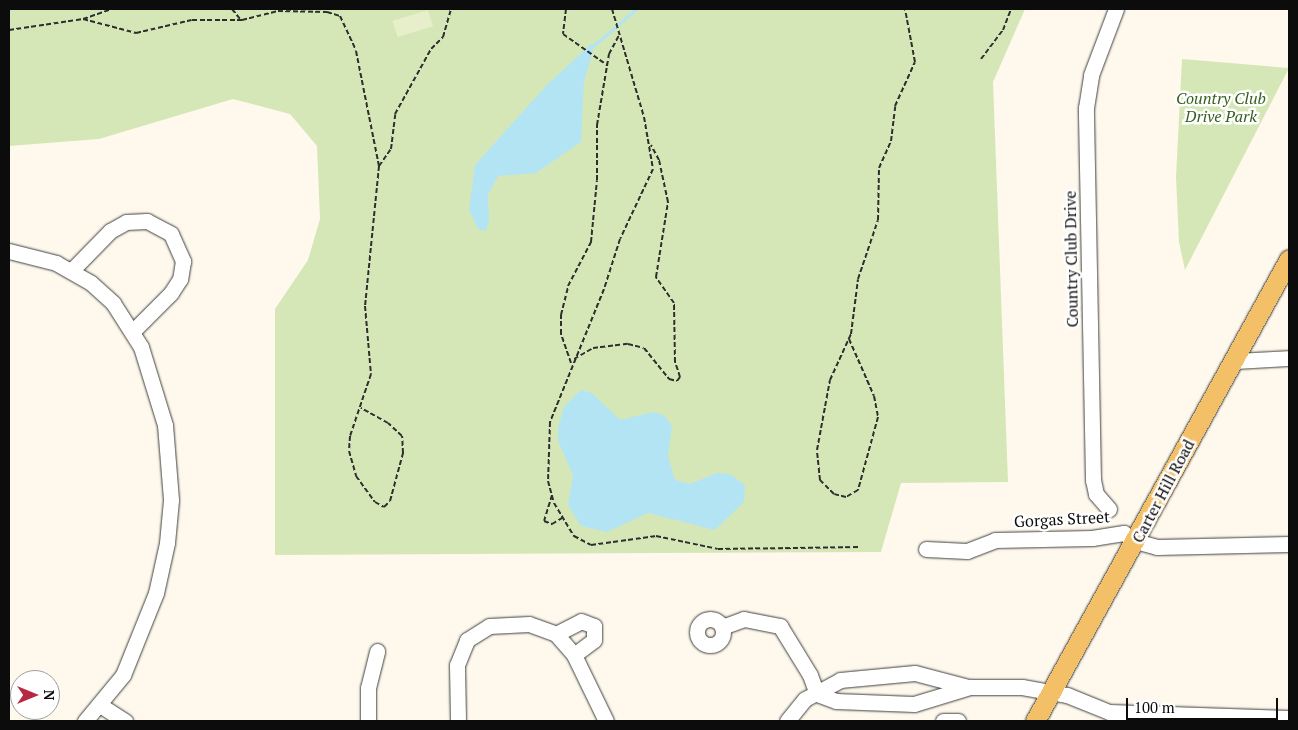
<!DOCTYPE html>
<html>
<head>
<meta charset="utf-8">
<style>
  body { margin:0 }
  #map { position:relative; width:1298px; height:730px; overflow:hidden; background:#fef9ec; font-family:"PT Serif",serif }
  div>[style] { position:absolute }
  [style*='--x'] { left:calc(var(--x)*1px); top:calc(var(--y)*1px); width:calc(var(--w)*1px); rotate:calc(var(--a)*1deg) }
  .green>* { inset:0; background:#d6e7b7 }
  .pitch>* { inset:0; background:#e6efc9; transform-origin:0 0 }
  .water>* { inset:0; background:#b3e4f4 }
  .stream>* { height:3px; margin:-1.5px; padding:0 1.5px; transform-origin:1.5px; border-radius:1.5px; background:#b3e4f4 }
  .path>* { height:2px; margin-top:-1px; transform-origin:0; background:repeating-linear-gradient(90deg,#2e2e2e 0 5px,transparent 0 7.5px) }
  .roads { filter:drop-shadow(0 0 1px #3f3f3f) drop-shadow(0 0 1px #3f3f3f) }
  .minor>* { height:15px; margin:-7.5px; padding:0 7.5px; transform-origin:7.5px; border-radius:7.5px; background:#fff }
  .minor>.ring { margin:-7.5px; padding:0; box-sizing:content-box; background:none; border:15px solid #fff; border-radius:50% }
  .major>* { height:19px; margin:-9.5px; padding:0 9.5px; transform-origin:9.5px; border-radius:9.5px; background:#f4c067 }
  span { translate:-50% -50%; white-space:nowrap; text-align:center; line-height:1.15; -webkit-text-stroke:5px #fff; paint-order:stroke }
  .park-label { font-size:16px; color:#35611f; font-style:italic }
  .street-label { font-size:16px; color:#0c0c0c }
  .frame { position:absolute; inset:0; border:10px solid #0c0c0c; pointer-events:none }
  .north { position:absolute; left:10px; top:670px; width:50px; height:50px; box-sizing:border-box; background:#fff; border:1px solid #9e9e9e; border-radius:50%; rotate:90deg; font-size:14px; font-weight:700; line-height:20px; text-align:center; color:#0c0c0c }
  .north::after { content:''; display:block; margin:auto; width:18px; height:22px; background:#b72942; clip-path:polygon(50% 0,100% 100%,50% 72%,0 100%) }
  .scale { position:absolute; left:1126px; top:698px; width:152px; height:22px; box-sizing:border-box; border:2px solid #0c0c0c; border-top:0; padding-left:6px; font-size:15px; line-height:18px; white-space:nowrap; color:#0c0c0c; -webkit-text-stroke:4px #fff; paint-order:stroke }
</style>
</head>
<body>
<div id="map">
  <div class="green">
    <i style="clip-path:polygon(9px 9px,1025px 9px,993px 82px,1008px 482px,901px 483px,881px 552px,275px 555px,275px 309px,308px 260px,320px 219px,317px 146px,290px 114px,233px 99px,99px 139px,9px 146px)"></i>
    <i style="clip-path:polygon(1182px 59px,1289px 68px,1185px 270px,1179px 242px,1176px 177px)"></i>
  </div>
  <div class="pitch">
    <i style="left:428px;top:10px;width:17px;height:37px;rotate:73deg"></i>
  </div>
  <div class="water">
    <i style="clip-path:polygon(591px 44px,594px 47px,584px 82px,581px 142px,536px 173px,498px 176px,488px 195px,489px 220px,486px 231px,478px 229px,469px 210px,475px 165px,547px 85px)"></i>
    <i style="clip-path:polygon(581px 390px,592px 393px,620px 420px,653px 412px,664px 415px,672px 426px,668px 456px,675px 480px,690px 484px,717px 473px,730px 474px,745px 485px,744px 502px,715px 530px,648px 513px,607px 532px,581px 526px,568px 505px,573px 475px,558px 441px,558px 428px,564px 407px)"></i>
  </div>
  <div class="stream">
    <i style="--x:593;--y:46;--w:57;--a:-40.7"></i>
  </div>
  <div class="path">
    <i style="--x:232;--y:9;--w:13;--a:51"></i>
    <i style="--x:566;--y:9;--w:25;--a:97"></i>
    <i style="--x:563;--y:34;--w:54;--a:35.2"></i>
    <i style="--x:612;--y:9;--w:113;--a:73.5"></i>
    <i style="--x:644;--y:117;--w:53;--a:80.2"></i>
    <i style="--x:653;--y:169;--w:77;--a:115.2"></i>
    <i style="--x:620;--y:239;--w:52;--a:107.7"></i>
    <i style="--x:604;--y:289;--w:144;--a:112.1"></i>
    <i style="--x:550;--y:422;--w:59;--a:91.9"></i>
    <i style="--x:548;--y:481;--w:23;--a:75"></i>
    <i style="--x:554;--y:503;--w:39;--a:59"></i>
    <i style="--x:574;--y:536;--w:19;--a:28"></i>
    <i style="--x:591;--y:545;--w:66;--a:-7.9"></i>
    <i style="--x:656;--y:536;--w:63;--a:11.8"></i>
    <i style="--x:718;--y:549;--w:141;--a:-0.8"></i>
    <i style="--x:83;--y:19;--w:55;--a:14.8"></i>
    <i style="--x:136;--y:33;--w:57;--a:-13.1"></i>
    <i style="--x:192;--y:20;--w:50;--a:0"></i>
    <i style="--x:242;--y:20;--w:37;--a:-14"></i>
    <i style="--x:278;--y:11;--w:49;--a:1.2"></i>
    <i style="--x:327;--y:12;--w:14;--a:17"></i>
    <i style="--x:340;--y:16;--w:38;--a:65"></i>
    <i style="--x:356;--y:51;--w:117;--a:78.7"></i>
    <i style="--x:379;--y:166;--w:141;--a:95.7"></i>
    <i style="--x:365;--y:306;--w:68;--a:85"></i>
    <i style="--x:371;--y:374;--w:65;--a:108.7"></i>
    <i style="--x:350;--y:436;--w:15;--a:94"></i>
    <i style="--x:349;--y:451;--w:26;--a:74"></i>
    <i style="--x:356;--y:476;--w:32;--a:54"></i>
    <i style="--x:375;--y:502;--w:10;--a:29"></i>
    <i style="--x:384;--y:507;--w:8;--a:-45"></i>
    <i style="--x:390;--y:501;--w:50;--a:-74.8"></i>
    <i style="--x:403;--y:453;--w:17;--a:-93"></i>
    <i style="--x:402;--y:436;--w:19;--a:-137"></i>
    <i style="--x:388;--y:423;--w:31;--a:-151"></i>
    <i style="--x:9;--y:30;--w:75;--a:-8.5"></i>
    <i style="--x:83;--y:19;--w:31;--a:-19"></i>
    <i style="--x:981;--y:59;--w:36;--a:-53"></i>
    <i style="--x:1003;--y:30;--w:22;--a:-69"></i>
    <i style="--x:379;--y:166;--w:21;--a:-55"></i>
    <i style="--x:391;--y:149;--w:35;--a:-83"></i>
    <i style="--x:395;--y:114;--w:74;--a:-61"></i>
    <i style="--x:431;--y:49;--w:17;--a:-45"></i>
    <i style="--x:443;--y:37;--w:29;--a:-74"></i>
    <i style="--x:849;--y:339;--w:62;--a:66.3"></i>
    <i style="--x:874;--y:396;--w:21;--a:79"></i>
    <i style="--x:878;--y:417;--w:76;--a:105.3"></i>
    <i style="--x:858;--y:490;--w:14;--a:150"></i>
    <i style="--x:846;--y:497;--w:12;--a:-166"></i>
    <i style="--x:834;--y:494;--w:20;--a:-135"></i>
    <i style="--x:820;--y:480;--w:30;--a:-96"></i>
    <i style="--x:817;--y:450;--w:71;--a:-79.5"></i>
    <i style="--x:830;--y:380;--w:51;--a:-65.5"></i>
    <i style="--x:851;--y:334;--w:55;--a:-82.7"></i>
    <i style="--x:858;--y:279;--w:62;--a:-71.3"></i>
    <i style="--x:878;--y:220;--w:52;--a:-88.9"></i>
    <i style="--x:879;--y:168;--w:30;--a:-66"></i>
    <i style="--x:891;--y:141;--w:35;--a:-83"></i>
    <i style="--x:895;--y:106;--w:48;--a:-65.6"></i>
    <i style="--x:915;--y:62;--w:54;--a:-100.7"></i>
    <i style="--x:574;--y:359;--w:22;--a:-30"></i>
    <i style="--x:593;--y:348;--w:35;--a:-7"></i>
    <i style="--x:628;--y:344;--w:16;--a:14"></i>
    <i style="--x:644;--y:348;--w:40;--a:51"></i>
    <i style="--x:669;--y:379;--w:8;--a:14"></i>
    <i style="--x:677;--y:381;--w:5;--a:-53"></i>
    <i style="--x:680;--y:377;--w:16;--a:-108"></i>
    <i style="--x:675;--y:362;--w:59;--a:-91"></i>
    <i style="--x:674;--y:303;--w:32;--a:-125"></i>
    <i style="--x:656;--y:277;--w:76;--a:-80.9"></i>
    <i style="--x:668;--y:202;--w:43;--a:-102.1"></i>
    <i style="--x:659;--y:160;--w:17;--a:-118"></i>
    <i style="--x:571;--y:363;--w:31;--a:-109"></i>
    <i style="--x:561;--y:334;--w:19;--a:-90"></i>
    <i style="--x:561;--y:315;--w:30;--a:-76"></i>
    <i style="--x:568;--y:286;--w:50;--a:-62.4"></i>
    <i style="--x:591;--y:242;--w:62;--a:-84.5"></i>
    <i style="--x:597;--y:180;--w:55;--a:-90"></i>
    <i style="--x:597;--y:125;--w:72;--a:-80.4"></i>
    <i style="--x:609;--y:54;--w:21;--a:-62"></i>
    <i style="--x:552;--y:495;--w:27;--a:107"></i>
    <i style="--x:544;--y:521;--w:9;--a:21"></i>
    <i style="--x:552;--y:524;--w:12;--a:-31"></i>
  </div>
  <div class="roads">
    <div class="minor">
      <i style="--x:9;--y:251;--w:49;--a:14.3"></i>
      <i style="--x:56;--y:263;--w:40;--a:29.7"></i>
      <i style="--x:91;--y:283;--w:30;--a:42"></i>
      <i style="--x:113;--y:303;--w:52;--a:57.5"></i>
      <i style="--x:141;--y:347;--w:82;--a:72.9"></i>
      <i style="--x:165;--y:425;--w:75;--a:85.4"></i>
      <i style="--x:171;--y:500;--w:43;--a:95.3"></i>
      <i style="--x:167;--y:543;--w:51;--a:102.4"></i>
      <i style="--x:156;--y:593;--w:88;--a:111.9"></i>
      <i style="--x:123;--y:675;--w:60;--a:129.6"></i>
      <i style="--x:71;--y:271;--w:56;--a:-45.7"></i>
      <i style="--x:110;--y:231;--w:18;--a:-29"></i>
      <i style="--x:126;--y:222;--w:21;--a:-3"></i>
      <i style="--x:147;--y:221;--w:27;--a:28"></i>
      <i style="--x:171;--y:234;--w:30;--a:66"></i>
      <i style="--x:183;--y:261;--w:18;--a:99"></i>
      <i style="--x:180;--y:279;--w:17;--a:123"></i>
      <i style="--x:171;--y:293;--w:54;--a:135"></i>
      <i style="--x:1234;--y:361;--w:55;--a:-3.1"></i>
      <i style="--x:1109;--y:509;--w:20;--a:-131"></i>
      <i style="--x:1096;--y:494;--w:14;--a:-102"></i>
      <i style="--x:1093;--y:480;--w:372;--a:-91.1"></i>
      <i style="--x:1086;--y:108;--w:33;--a:-81"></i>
      <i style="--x:1091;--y:75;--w:71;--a:-69.3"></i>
      <i style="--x:926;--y:549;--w:41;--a:2.8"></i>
      <i style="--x:967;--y:551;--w:30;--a:-21"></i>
      <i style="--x:995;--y:540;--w:97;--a:-1.2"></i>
      <i style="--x:1092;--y:538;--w:32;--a:-9"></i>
      <i style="--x:1124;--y:533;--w:14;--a:36"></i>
      <i style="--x:1135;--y:541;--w:23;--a:15"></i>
      <i style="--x:1157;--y:547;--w:132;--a:-1.3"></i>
      <i class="ring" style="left:697px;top:619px;width:11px;height:11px"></i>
      <i style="--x:722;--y:627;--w:23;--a:-20"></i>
      <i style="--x:744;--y:619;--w:37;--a:11"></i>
      <i style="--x:780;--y:626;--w:57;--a:58.5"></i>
      <i style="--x:810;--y:675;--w:20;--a:70"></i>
      <i style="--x:817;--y:694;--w:20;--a:20"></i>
      <i style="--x:836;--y:701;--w:78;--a:2.2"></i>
      <i style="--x:914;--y:704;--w:59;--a:-16.9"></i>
      <i style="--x:970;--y:687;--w:52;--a:0"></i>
      <i style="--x:1022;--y:687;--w:46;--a:10.1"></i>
      <i style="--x:1067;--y:695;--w:45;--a:22"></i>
      <i style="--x:1109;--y:712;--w:180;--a:1.9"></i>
      <i style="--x:556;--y:634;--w:28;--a:-27"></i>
      <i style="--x:581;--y:621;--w:14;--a:21"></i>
      <i style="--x:594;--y:626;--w:14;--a:90"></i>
      <i style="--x:594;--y:640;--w:25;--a:143"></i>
      <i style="--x:100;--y:705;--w:30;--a:33"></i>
      <i style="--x:458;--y:719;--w:54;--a:-91.1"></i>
      <i style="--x:457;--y:665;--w:27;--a:-68"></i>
      <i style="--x:467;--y:640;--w:26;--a:-32"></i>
      <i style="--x:489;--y:626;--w:40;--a:-2.9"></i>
      <i style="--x:529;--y:624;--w:29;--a:20"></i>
      <i style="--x:556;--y:634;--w:28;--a:49"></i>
      <i style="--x:574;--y:655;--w:73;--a:64.1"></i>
      <i style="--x:368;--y:721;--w:33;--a:-90"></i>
      <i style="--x:368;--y:688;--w:38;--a:-76"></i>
      <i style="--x:787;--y:721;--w:28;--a:-51"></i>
      <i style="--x:805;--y:699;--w:40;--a:-28"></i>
      <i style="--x:840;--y:680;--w:75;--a:-5.3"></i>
      <i style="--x:915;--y:673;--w:55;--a:14.8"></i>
      <i style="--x:943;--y:721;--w:15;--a:0"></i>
    </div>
    <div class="major">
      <i style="--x:1035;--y:721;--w:527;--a:-61.2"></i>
    </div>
  </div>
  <div class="park-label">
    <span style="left:1221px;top:107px">Country Club<br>Drive Park</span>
  </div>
  <div class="street-label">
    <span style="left:1071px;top:259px;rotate:-91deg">Country Club Drive</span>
    <span style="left:1163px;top:491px;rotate:-62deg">Carter Hill Road</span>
    <span style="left:1062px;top:519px;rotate:-3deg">Gorgas Street</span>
  </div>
  <div class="frame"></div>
  <div class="north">N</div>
  <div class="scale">100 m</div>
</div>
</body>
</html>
